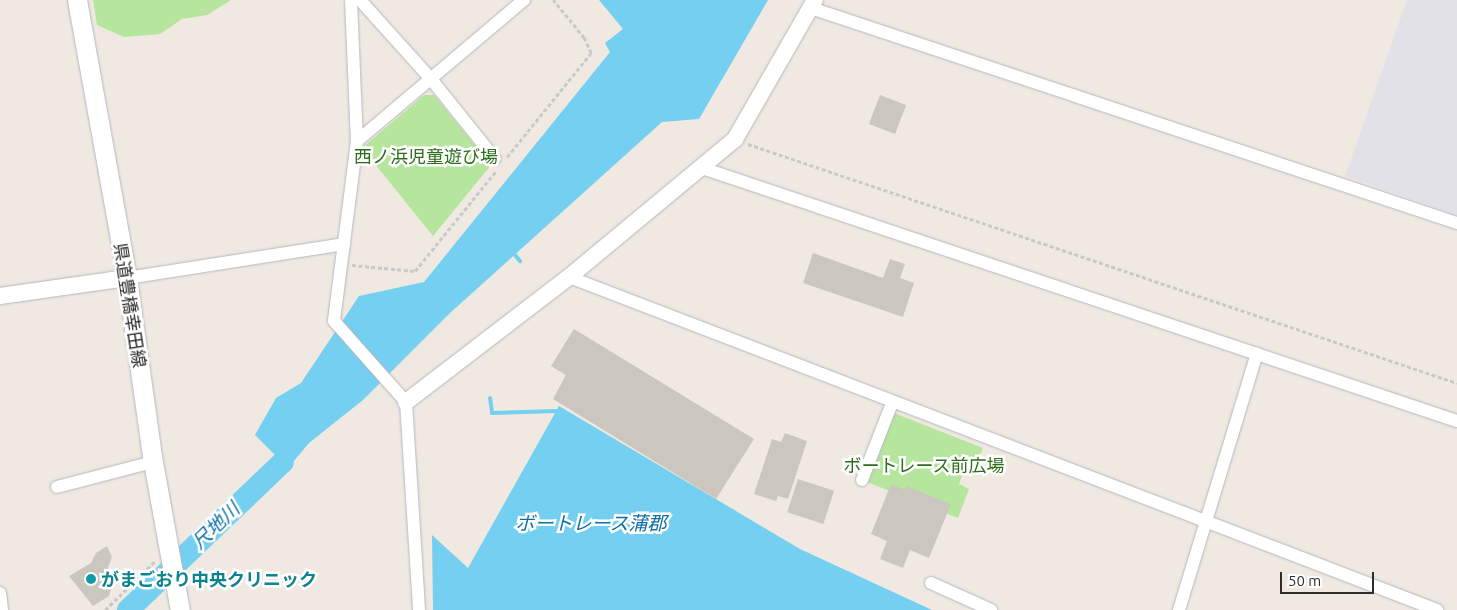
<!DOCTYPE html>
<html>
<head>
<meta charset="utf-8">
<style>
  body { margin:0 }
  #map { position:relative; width:1457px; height:610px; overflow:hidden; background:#efe9e1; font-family:Ubuntu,"Noto Sans JP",sans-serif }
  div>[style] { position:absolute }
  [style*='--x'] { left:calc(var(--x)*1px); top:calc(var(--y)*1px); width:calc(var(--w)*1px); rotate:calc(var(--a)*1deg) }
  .industrial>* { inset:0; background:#e3e1e8 }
  .green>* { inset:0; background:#b6e59e }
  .water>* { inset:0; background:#75cff0 }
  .stream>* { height:4px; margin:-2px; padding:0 2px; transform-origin:2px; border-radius:2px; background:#75cff0 }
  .river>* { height:22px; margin:-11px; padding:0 11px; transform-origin:11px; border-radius:11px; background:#75cff0 }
  .building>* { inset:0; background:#cbc7bf; transform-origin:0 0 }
  .path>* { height:2.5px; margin-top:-1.25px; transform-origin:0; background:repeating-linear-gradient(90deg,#c9c9c9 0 4px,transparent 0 6.5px) }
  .roads { filter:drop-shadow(0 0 1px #b4b7c1) drop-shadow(0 0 1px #b4b7c1) }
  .minor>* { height:12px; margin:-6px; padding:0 6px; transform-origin:6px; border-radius:6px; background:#fff }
  .tertiary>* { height:16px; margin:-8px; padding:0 8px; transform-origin:8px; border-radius:8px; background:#fff }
  .secondary>* { height:19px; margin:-9.5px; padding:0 9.5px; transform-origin:9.5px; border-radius:9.5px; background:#fff }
  .dots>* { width:14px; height:14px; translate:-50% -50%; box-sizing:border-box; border:2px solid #fff; border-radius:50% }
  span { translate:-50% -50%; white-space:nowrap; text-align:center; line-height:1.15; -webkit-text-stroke:5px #fff; paint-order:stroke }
  .park-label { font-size:18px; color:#2c6e1b }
  .street-label { font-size:18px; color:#2e2e2e }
  .culture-label { font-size:18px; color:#0d838f; font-weight:700 }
  .left { translate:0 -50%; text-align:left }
  .water-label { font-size:19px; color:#0d6fa3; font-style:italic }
  .scale { position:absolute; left:1280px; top:572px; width:94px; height:22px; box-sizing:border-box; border:2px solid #2e2e2e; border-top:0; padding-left:6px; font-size:15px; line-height:18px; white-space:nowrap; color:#2e2e2e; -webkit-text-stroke:4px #fff; paint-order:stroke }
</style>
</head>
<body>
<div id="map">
  <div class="industrial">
    <i style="clip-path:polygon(1407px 0,1457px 0,1457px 215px,1345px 176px)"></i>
  </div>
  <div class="green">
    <i style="clip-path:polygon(93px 0,231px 0,207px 15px,182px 19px,160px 34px,124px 37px,97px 25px)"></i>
    <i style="clip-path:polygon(424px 95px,434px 95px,491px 165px,433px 236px,362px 148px)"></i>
    <i style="clip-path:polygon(894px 413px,983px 448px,975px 469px,966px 465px,959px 484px,969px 489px,958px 518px,862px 480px)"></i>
  </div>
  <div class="water">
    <i style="clip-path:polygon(599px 0,768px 0,699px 119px,662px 122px,450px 313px,363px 400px,309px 443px,288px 468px,255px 435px,276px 398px,301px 383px,359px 296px,424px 282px,610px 52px,605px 43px,623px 29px)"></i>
    <i style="clip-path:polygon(559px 406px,800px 549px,932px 610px,433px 610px,432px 535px,468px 568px)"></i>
  </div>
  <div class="stream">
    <i style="--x:515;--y:255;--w:8;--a:50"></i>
    <i style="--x:490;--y:398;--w:15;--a:82"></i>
    <i style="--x:492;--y:413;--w:64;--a:-1.8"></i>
    <i style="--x:556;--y:411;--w:5;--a:37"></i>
  </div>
  <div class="river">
    <i style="--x:128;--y:610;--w:214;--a:-43.7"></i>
  </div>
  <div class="building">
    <i style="left:880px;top:95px;width:28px;height:31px;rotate:21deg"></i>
    <i style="clip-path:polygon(813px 253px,883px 278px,890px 259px,905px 264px,900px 278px,914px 283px,903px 317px,803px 283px)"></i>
    <i style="clip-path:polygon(574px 329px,754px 439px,716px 499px,553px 399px,566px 375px,551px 366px)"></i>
    <i style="clip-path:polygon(785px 433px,807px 441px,788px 499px,778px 496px,776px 501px,754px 494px,772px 439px,781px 442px)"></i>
    <i style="left:798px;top:479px;width:38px;height:35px;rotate:18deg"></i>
    <i style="clip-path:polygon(891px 484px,905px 490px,906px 486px,951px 504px,929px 558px,910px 550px,903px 568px,880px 559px,887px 541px,871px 534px)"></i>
    <i style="clip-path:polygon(107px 546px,112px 557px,107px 570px,113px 583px,109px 596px,93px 606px,69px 576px,91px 563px,96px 553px)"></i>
  </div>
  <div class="path">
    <i style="--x:748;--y:144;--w:748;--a:18.63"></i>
    <i style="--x:507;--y:157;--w:134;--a:-51.1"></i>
    <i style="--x:591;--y:53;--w:17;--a:-115"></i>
    <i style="--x:584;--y:38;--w:49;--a:-129.2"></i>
    <i style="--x:352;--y:265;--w:63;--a:5.4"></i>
    <i style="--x:415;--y:271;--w:129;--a:-51"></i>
    <i style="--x:105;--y:610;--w:71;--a:-44.4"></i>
  </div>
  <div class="roads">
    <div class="minor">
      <i style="--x:351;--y:0;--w:141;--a:87.6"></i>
      <i style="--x:357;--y:141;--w:181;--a:97.3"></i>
      <i style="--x:334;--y:321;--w:108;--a:48.4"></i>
      <i style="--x:406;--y:402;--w:208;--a:86.4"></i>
      <i style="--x:360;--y:0;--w:106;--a:48.1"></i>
      <i style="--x:431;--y:79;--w:102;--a:51.3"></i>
      <i style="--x:811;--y:8;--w:681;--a:18.41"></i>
      <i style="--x:357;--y:141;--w:219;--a:-40.2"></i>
      <i style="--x:702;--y:168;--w:796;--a:18.53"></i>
      <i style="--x:569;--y:277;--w:930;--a:20.99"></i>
      <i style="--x:127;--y:278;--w:220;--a:-8.9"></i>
      <i style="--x:862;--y:480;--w:83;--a:-68.7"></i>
      <i style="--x:57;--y:487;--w:99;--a:-14.6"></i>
      <i style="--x:931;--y:583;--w:66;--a:24.2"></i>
      <i style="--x:0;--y:593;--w:17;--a:83"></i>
      <i style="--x:1179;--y:610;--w:268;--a:-73.1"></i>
    </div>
    <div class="tertiary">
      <i style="--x:0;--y:296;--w:128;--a:-8.1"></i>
      <i style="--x:406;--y:402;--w:205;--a:-37.5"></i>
      <i style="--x:569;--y:277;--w:216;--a:-39.7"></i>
      <i style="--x:735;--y:139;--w:160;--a:-60.1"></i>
    </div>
    <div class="secondary">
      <i style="--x:77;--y:0;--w:282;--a:79.8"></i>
      <i style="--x:127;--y:278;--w:186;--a:82"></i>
      <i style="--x:153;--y:462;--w:150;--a:79.7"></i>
    </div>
  </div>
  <div class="dots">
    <i style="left:91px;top:579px;background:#0f9aa8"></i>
  </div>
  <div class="park-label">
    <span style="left:426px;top:156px">西ノ浜児童遊び場</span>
    <span style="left:924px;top:465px">ボートレース前広場</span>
  </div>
  <div class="street-label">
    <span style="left:130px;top:305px;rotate:81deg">県道豊橋幸田線</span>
  </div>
  <div class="culture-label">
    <span class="left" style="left:101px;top:579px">がまごおり中央クリニック</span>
  </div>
  <div class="water-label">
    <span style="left:591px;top:524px">ボートレース蒲郡</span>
    <span style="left:216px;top:526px;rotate:-44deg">尺地川</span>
  </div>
  <div class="scale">50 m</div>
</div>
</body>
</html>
